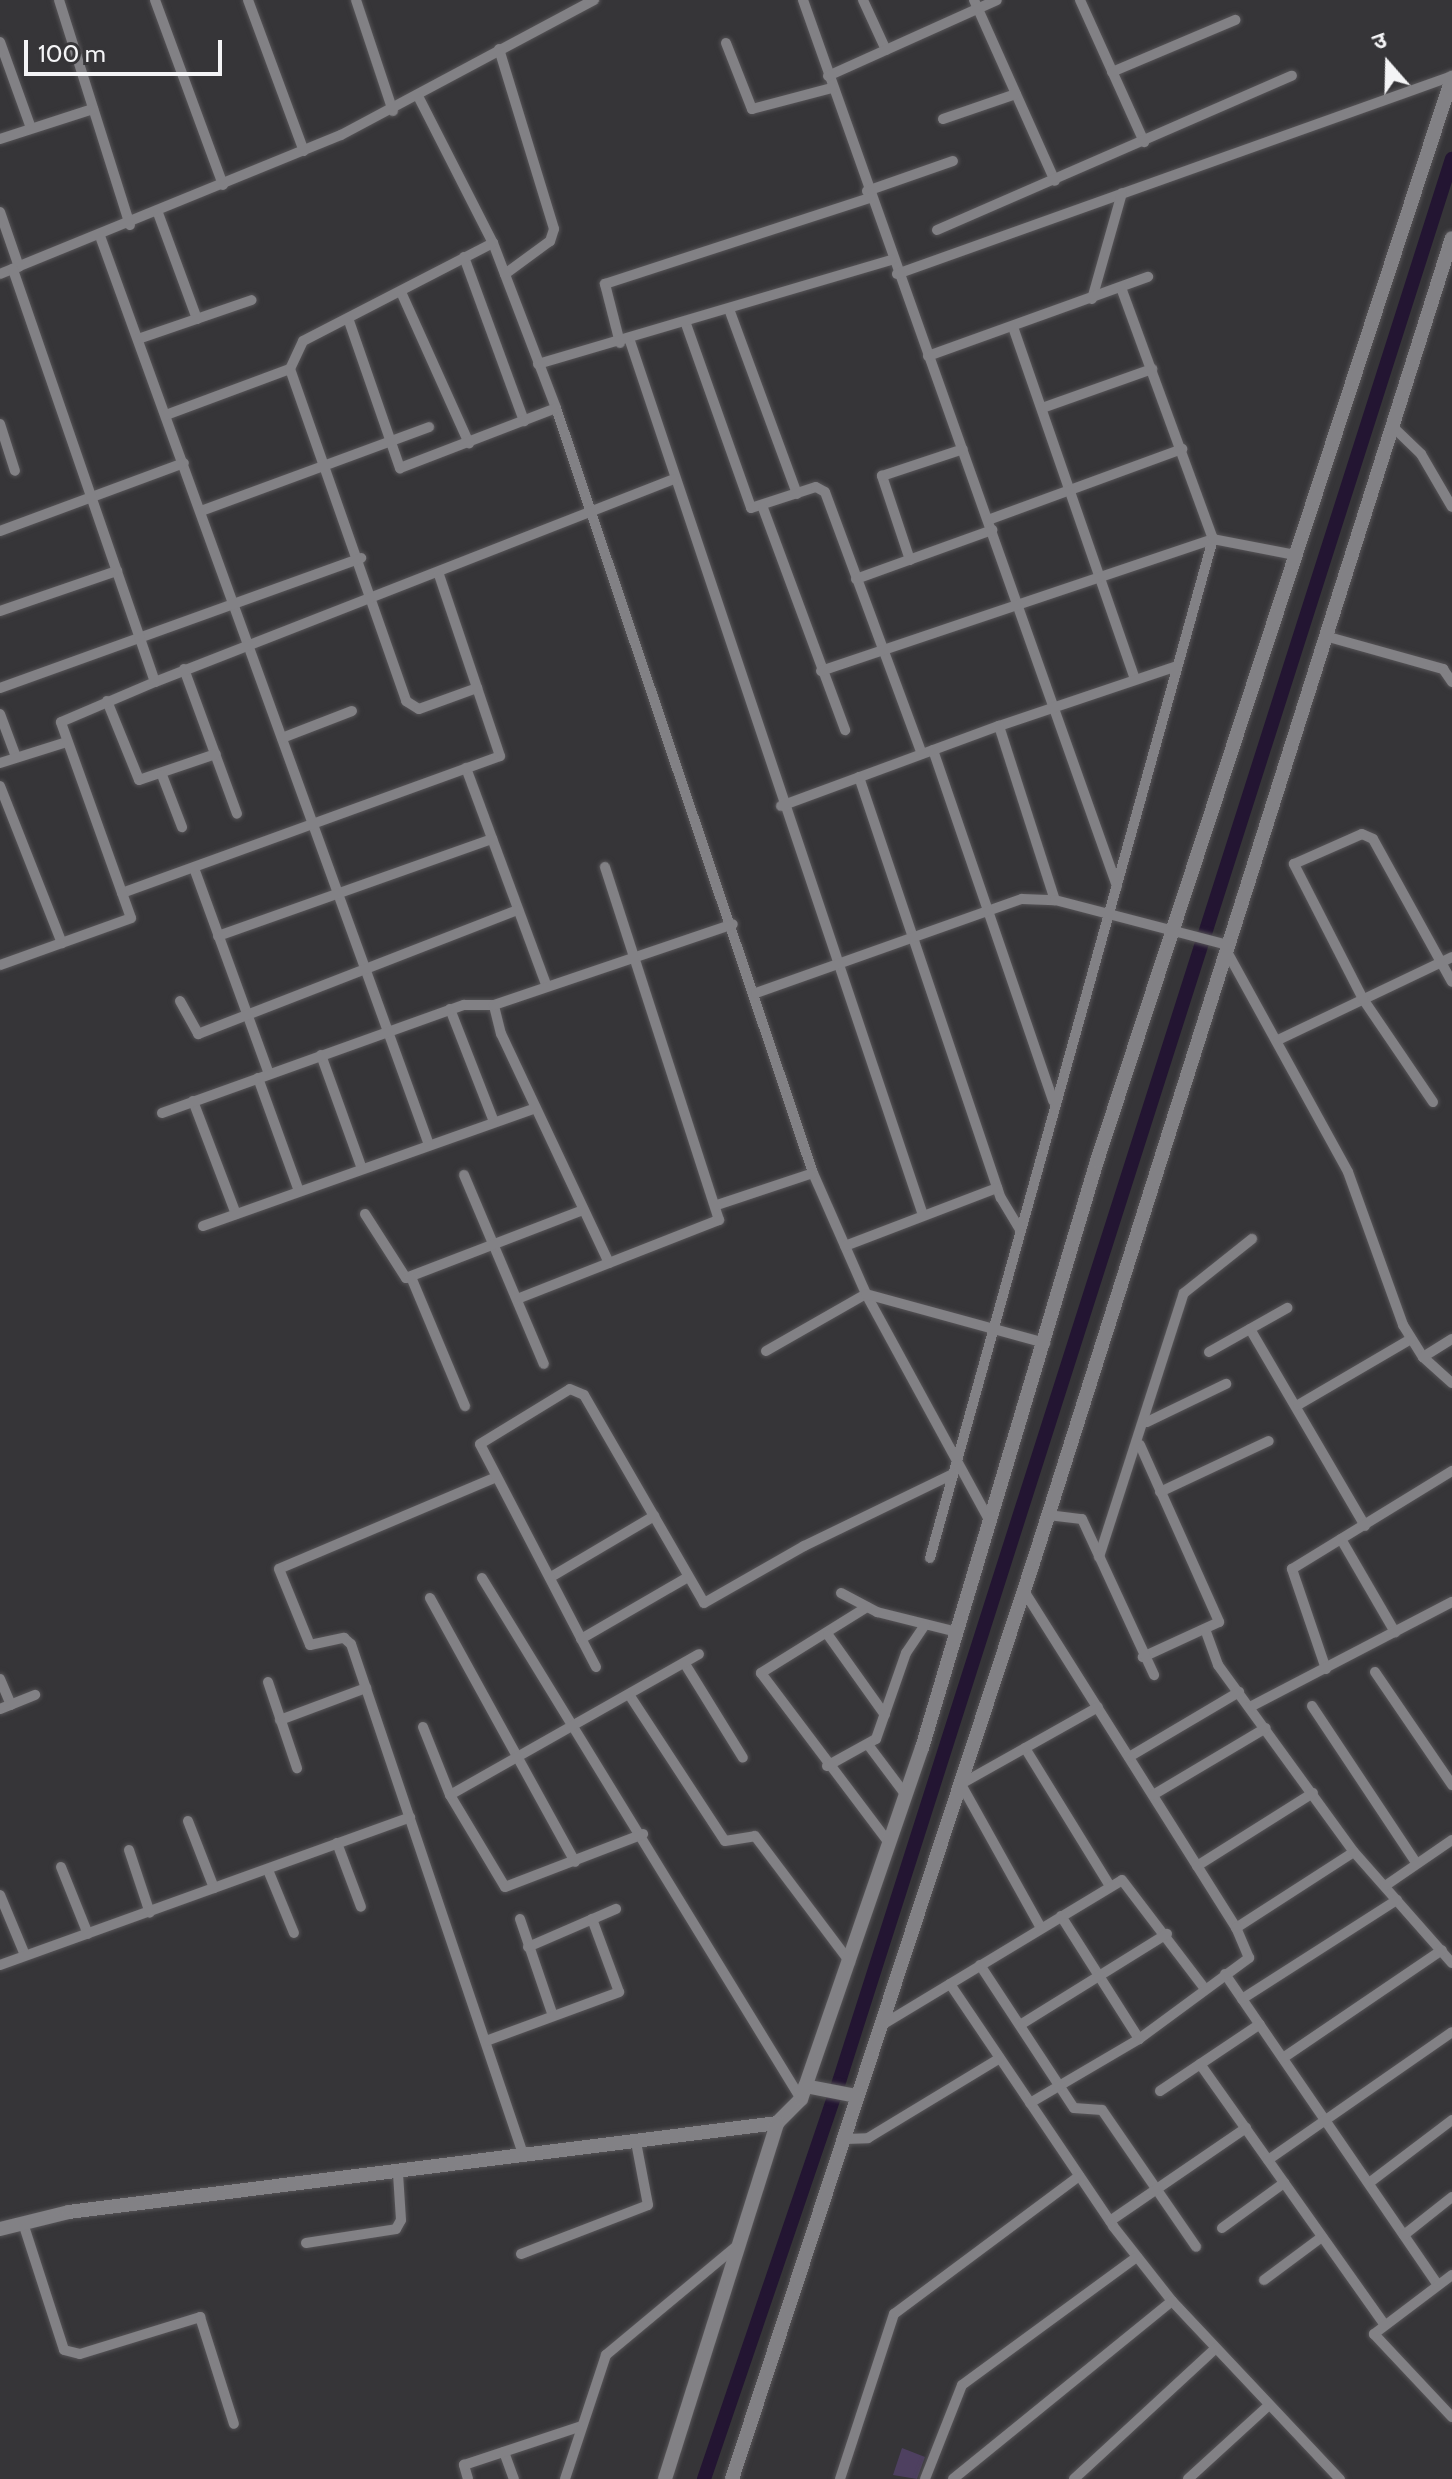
<!DOCTYPE html>
<html>
<head>
<meta charset="utf-8">
<style>
  body { margin:0 }
  #map { position:relative; width:1452px; height:2479px; overflow:hidden; background:#363538; font-family:Cabin,"Noto Sans Devanagari",sans-serif }
  div>[style] { position:absolute }
  [style*='--x'] { left:calc(var(--x)*1px); top:calc(var(--y)*1px); width:calc(var(--w)*1px); rotate:calc(var(--a)*1deg) }
  .canal>* { height:14px; margin:-7px; padding:0 7px; transform-origin:7px; border-radius:7px; background:#231532 }
  .building>* { inset:0; background:#4e4060 }
  .roads { filter:drop-shadow(0 0 2px #565457) drop-shadow(0 0 2px #565457) }
  .street>* { height:10px; margin:-5px; padding:0 5px; transform-origin:5px; border-radius:5px; background:#828185 }
  .secondary>* { height:14px; margin:-7px; padding:0 7px; transform-origin:7px; border-radius:7px; background:#828185 }
  span { translate:-50% -50%; white-space:nowrap; text-align:center; line-height:1.15; -webkit-text-stroke:7px #363538; paint-order:stroke }
  .north { position:absolute; left:1348px; top:24px; width:80px; height:80px; -webkit-text-stroke:6px #363538; paint-order:stroke; rotate:340deg; font-size:22px; font-weight:700; line-height:32px; text-align:center; color:#f4f4f6 }
  .north::after { content:''; display:block; margin:auto; width:28px; height:36px; background:#f4f4f6; clip-path:polygon(50% 0,100% 100%,50% 72%,0 100%) }
  .scale { position:absolute; left:24px; top:40px; width:198px; height:36px; box-sizing:border-box; border:4px solid #f4f4f6; border-top:0; padding-left:10px; font-size:24px; line-height:28px; white-space:nowrap; color:#f4f4f6; -webkit-text-stroke:6px #363538; paint-order:stroke }
</style>
</head>
<body>
<div id="map">
  <div class="canal">
    <i style="--x:704;--y:2479;--w:413;--a:-71.2"></i>
    <i style="--x:837;--y:2088;--w:2025;--a:-72.32"></i>
  </div>
  <div class="building">
    <i style="clip-path:polygon(902px 2448px,925px 2457px,917px 2479px,893px 2475px)"></i>
  </div>
  <div class="roads">
    <div class="street">
      <i style="--x:59;--y:0;--w:236;--a:72.5"></i>
      <i style="--x:155;--y:0;--w:197;--a:69.8"></i>
      <i style="--x:248;--y:0;--w:161;--a:69.7"></i>
      <i style="--x:356;--y:0;--w:117;--a:71.6"></i>
      <i style="--x:803;--y:0;--w:940;--a:70.49"></i>
      <i style="--x:863;--y:0;--w:55;--a:65.3"></i>
      <i style="--x:974;--y:0;--w:198;--a:65.9"></i>
      <i style="--x:1080;--y:0;--w:156;--a:65.7"></i>
      <i style="--x:0;--y:42;--w:91;--a:70.2"></i>
      <i style="--x:726;--y:43;--w:71;--a:68.5"></i>
      <i style="--x:752;--y:109;--w:83;--a:-14.7"></i>
      <i style="--x:499;--y:49;--w:188;--a:73"></i>
      <i style="--x:554;--y:229;--w:13;--a:108"></i>
      <i style="--x:550;--y:241;--w:56;--a:143.7"></i>
      <i style="--x:1112;--y:72;--w:134;--a:-22.9"></i>
      <i style="--x:828;--y:76;--w:185;--a:-24.2"></i>
      <i style="--x:418;--y:96;--w:165;--a:63"></i>
      <i style="--x:493;--y:243;--w:177;--a:69.1"></i>
      <i style="--x:556;--y:408;--w:807;--a:71.43"></i>
      <i style="--x:813;--y:1173;--w:132;--a:66.3"></i>
      <i style="--x:866;--y:1294;--w:259;--a:61.4"></i>
      <i style="--x:943;--y:119;--w:77;--a:-18.9"></i>
      <i style="--x:0;--y:139;--w:98;--a:-17.9"></i>
      <i style="--x:867;--y:191;--w:91;--a:-19.2"></i>
      <i style="--x:0;--y:212;--w:58;--a:70.9"></i>
      <i style="--x:158;--y:213;--w:113;--a:69.8"></i>
      <i style="--x:937;--y:230;--w:387;--a:-23.5"></i>
      <i style="--x:100;--y:236;--w:967;--a:70.1"></i>
      <i style="--x:464;--y:257;--w:175;--a:69.9"></i>
      <i style="--x:0;--y:274;--w:368;--a:-22.2"></i>
      <i style="--x:341;--y:135;--w:287;--a:-28.1"></i>
      <i style="--x:897;--y:274;--w:589;--a:-19.63"></i>
      <i style="--x:401;--y:292;--w:166;--a:65.8"></i>
      <i style="--x:1092;--y:299;--w:110;--a:-74.2"></i>
      <i style="--x:729;--y:309;--w:197;--a:69.8"></i>
      <i style="--x:349;--y:321;--w:156;--a:70.9"></i>
      <i style="--x:400;--y:468;--w:167;--a:-21"></i>
      <i style="--x:686;--y:324;--w:195;--a:70.5"></i>
      <i style="--x:751;--y:508;--w:68;--a:-17.9"></i>
      <i style="--x:816;--y:487;--w:10;--a:29"></i>
      <i style="--x:825;--y:492;--w:279;--a:69.7"></i>
      <i style="--x:1013;--y:327;--w:373;--a:70.9"></i>
      <i style="--x:138;--y:339;--w:120;--a:-18.9"></i>
      <i style="--x:630;--y:341;--w:922;--a:71.47"></i>
      <i style="--x:620;--y:343;--w:61;--a:-104.3"></i>
      <i style="--x:605;--y:284;--w:278;--a:-18"></i>
      <i style="--x:928;--y:356;--w:234;--a:-19.8"></i>
      <i style="--x:538;--y:364;--w:369;--a:-16.4"></i>
      <i style="--x:290;--y:369;--w:31;--a:-65"></i>
      <i style="--x:303;--y:341;--w:214;--a:-27.3"></i>
      <i style="--x:1042;--y:408;--w:117;--a:-19.5"></i>
      <i style="--x:166;--y:415;--w:132;--a:-20.4"></i>
      <i style="--x:290;--y:369;--w:352;--a:70.7"></i>
      <i style="--x:406;--y:701;--w:15;--a:32"></i>
      <i style="--x:419;--y:709;--w:62;--a:-19.9"></i>
      <i style="--x:0;--y:424;--w:49;--a:72.3"></i>
      <i style="--x:1391;--y:425;--w:42;--a:44"></i>
      <i style="--x:1421;--y:454;--w:61;--a:59.7"></i>
      <i style="--x:763;--y:508;--w:237;--a:69.7"></i>
      <i style="--x:201;--y:511;--w:243;--a:-20.2"></i>
      <i style="--x:988;--y:520;--w:207;--a:-20.1"></i>
      <i style="--x:0;--y:531;--w:196;--a:-20.3"></i>
      <i style="--x:910;--y:560;--w:89;--a:-108.4"></i>
      <i style="--x:882;--y:476;--w:85;--a:-18.4"></i>
      <i style="--x:856;--y:579;--w:145;--a:-19.8"></i>
      <i style="--x:0;--y:611;--w:124;--a:-18.9"></i>
      <i style="--x:1325;--y:636;--w:123;--a:15.6"></i>
      <i style="--x:1443;--y:669;--w:16;--a:55"></i>
      <i style="--x:184;--y:669;--w:154;--a:69.9"></i>
      <i style="--x:821;--y:671;--w:414;--a:-18.6"></i>
      <i style="--x:1213;--y:539;--w:267;--a:-110.1"></i>
      <i style="--x:155;--y:682;--w:557;--a:-21.36"></i>
      <i style="--x:0;--y:688;--w:384;--a:-19.8"></i>
      <i style="--x:107;--y:701;--w:85;--a:67.9"></i>
      <i style="--x:139;--y:780;--w:81;--a:-18.7"></i>
      <i style="--x:0;--y:714;--w:46;--a:69.6"></i>
      <i style="--x:999;--y:726;--w:188;--a:-18.6"></i>
      <i style="--x:282;--y:738;--w:75;--a:-21.1"></i>
      <i style="--x:933;--y:750;--w:371;--a:71.1"></i>
      <i style="--x:0;--y:763;--w:70;--a:-17.4"></i>
      <i style="--x:466;--y:768;--w:230;--a:69.7"></i>
      <i style="--x:162;--y:775;--w:56;--a:69"></i>
      <i style="--x:859;--y:777;--w:444;--a:71.4"></i>
      <i style="--x:1001;--y:1198;--w:37;--a:59"></i>
      <i style="--x:0;--y:786;--w:169;--a:68.5"></i>
      <i style="--x:781;--y:806;--w:232;--a:-20.2"></i>
      <i style="--x:999;--y:726;--w:183;--a:72.2"></i>
      <i style="--x:194;--y:868;--w:219;--a:70"></i>
      <i style="--x:122;--y:893;--w:402;--a:-19.9"></i>
      <i style="--x:500;--y:756;--w:194;--a:-108.6"></i>
      <i style="--x:218;--y:936;--w:291;--a:-19.5"></i>
      <i style="--x:1226;--y:950;--w:253;--a:61.2"></i>
      <i style="--x:1348;--y:1172;--w:163;--a:70.2"></i>
      <i style="--x:1403;--y:1325;--w:38;--a:58"></i>
      <i style="--x:1423;--y:1357;--w:39;--a:42"></i>
      <i style="--x:0;--y:965;--w:139;--a:-19.7"></i>
      <i style="--x:131;--y:918;--w:208;--a:-109.7"></i>
      <i style="--x:61;--y:722;--w:102;--a:-23.1"></i>
      <i style="--x:155;--y:682;--w:437;--a:-109"></i>
      <i style="--x:756;--y:993;--w:282;--a:-19.5"></i>
      <i style="--x:1022;--y:899;--w:33;--a:2"></i>
      <i style="--x:1055;--y:900;--w:179;--a:14.6"></i>
      <i style="--x:180;--y:1001;--w:38;--a:61"></i>
      <i style="--x:198;--y:1034;--w:343;--a:-21.2"></i>
      <i style="--x:450;--y:1009;--w:121;--a:68.7"></i>
      <i style="--x:1278;--y:1040;--w:193;--a:-25.5"></i>
      <i style="--x:321;--y:1055;--w:121;--a:70.2"></i>
      <i style="--x:258;--y:1078;--w:120;--a:70.1"></i>
      <i style="--x:193;--y:1101;--w:121;--a:69.2"></i>
      <i style="--x:1433;--y:1102;--w:125;--a:-124.2"></i>
      <i style="--x:1363;--y:999;--w:152;--a:-117.1"></i>
      <i style="--x:1294;--y:864;--w:74;--a:-23.8"></i>
      <i style="--x:1362;--y:834;--w:12;--a:24"></i>
      <i style="--x:1373;--y:839;--w:163;--a:61.1"></i>
      <i style="--x:162;--y:1113;--w:321;--a:-19.7"></i>
      <i style="--x:464;--y:1005;--w:30;--a:0"></i>
      <i style="--x:464;--y:1175;--w:205;--a:67.1"></i>
      <i style="--x:717;--y:1205;--w:101;--a:-18.4"></i>
      <i style="--x:365;--y:1214;--w:76;--a:57.4"></i>
      <i style="--x:406;--y:1278;--w:190;--a:-21"></i>
      <i style="--x:203;--y:1226;--w:351;--a:-19.5"></i>
      <i style="--x:845;--y:1246;--w:163;--a:-20.9"></i>
      <i style="--x:609;--y:1263;--w:253;--a:-115.2"></i>
      <i style="--x:501;--y:1034;--w:30;--a:-104"></i>
      <i style="--x:494;--y:1005;--w:252;--a:-18.7"></i>
      <i style="--x:411;--y:1277;--w:140;--a:67.3"></i>
      <i style="--x:517;--y:1299;--w:217;--a:-21.4"></i>
      <i style="--x:719;--y:1220;--w:371;--a:-107.9"></i>
      <i style="--x:1250;--y:1329;--w:228;--a:59.7"></i>
      <i style="--x:766;--y:1351;--w:115;--a:-29.7"></i>
      <i style="--x:866;--y:1294;--w:186;--a:15.3"></i>
      <i style="--x:1209;--y:1352;--w:90;--a:-29.4"></i>
      <i style="--x:1423;--y:1357;--w:34;--a:-32"></i>
      <i style="--x:1298;--y:1405;--w:131;--a:-30.3"></i>
      <i style="--x:1147;--y:1422;--w:88;--a:-25.7"></i>
      <i style="--x:1140;--y:1445;--w:194;--a:65.9"></i>
      <i style="--x:1219;--y:1622;--w:84;--a:155.3"></i>
      <i style="--x:494;--y:1478;--w:233;--a:157.1"></i>
      <i style="--x:279;--y:1569;--w:82;--a:67.8"></i>
      <i style="--x:310;--y:1645;--w:35;--a:-12"></i>
      <i style="--x:344;--y:1638;--w:9;--a:41"></i>
      <i style="--x:351;--y:1644;--w:541;--a:71.36"></i>
      <i style="--x:1160;--y:1492;--w:120;--a:-25.1"></i>
      <i style="--x:1048;--y:1515;--w:34;--a:7"></i>
      <i style="--x:1082;--y:1519;--w:172;--a:65.2"></i>
      <i style="--x:1341;--y:1539;--w:108;--a:59.9"></i>
      <i style="--x:1099;--y:1557;--w:277;--a:-72.2"></i>
      <i style="--x:1184;--y:1293;--w:87;--a:-38.5"></i>
      <i style="--x:930;--y:1558;--w:1058;--a:-74.48"></i>
      <i style="--x:1213;--y:539;--w:84;--a:11"></i>
      <i style="--x:551;--y:1577;--w:120;--a:-30.6"></i>
      <i style="--x:482;--y:1578;--w:611;--a:58.52"></i>
      <i style="--x:1024;--y:1591;--w:398;--a:57.8"></i>
      <i style="--x:1236;--y:1928;--w:140;--a:-32.8"></i>
      <i style="--x:841;--y:1593;--w:41;--a:27.8"></i>
      <i style="--x:877;--y:1612;--w:82;--a:14"></i>
      <i style="--x:430;--y:1598;--w:301;--a:61.2"></i>
      <i style="--x:867;--y:1607;--w:125;--a:148.1"></i>
      <i style="--x:761;--y:1673;--w:209;--a:53"></i>
      <i style="--x:1205;--y:1629;--w:38;--a:70"></i>
      <i style="--x:1218;--y:1665;--w:231;--a:54"></i>
      <i style="--x:1354;--y:1852;--w:148;--a:48.6"></i>
      <i style="--x:828;--y:1635;--w:98;--a:54.5"></i>
      <i style="--x:581;--y:1639;--w:124;--a:-30.1"></i>
      <i style="--x:685;--y:1664;--w:110;--a:58.3"></i>
      <i style="--x:596;--y:1667;--w:251;--a:-117.5"></i>
      <i style="--x:480;--y:1444;--w:105;--a:-31.4"></i>
      <i style="--x:570;--y:1389;--w:15;--a:23"></i>
      <i style="--x:584;--y:1395;--w:240;--a:60"></i>
      <i style="--x:704;--y:1603;--w:115;--a:-29.7"></i>
      <i style="--x:804;--y:1546;--w:165;--a:-25.8"></i>
      <i style="--x:1326;--y:1669;--w:106;--a:-108.8"></i>
      <i style="--x:1292;--y:1569;--w:188;--a:-31.5"></i>
      <i style="--x:1375;--y:1672;--w:137;--a:55.7"></i>
      <i style="--x:0;--y:1679;--w:28;--a:67"></i>
      <i style="--x:268;--y:1682;--w:91;--a:71.4"></i>
      <i style="--x:630;--y:1696;--w:173;--a:56.8"></i>
      <i style="--x:725;--y:1841;--w:30;--a:-9"></i>
      <i style="--x:755;--y:1836;--w:158;--a:53"></i>
      <i style="--x:1312;--y:1706;--w:186;--a:56.4"></i>
      <i style="--x:1250;--y:1707;--w:228;--a:-27.5"></i>
      <i style="--x:0;--y:1709;--w:38;--a:-22"></i>
      <i style="--x:280;--y:1720;--w:92;--a:-20.4"></i>
      <i style="--x:423;--y:1727;--w:73;--a:68.3"></i>
      <i style="--x:450;--y:1795;--w:107;--a:59.1"></i>
      <i style="--x:505;--y:1887;--w:148;--a:-21"></i>
      <i style="--x:869;--y:1746;--w:60;--a:53.1"></i>
      <i style="--x:1025;--y:1748;--w:162;--a:58.4"></i>
      <i style="--x:1129;--y:1757;--w:128;--a:-30.6"></i>
      <i style="--x:827;--y:1766;--w:56;--a:-28.9"></i>
      <i style="--x:876;--y:1739;--w:91;--a:-70.8"></i>
      <i style="--x:906;--y:1653;--w:34;--a:-56"></i>
      <i style="--x:450;--y:1795;--w:286;--a:-29.5"></i>
      <i style="--x:1153;--y:1795;--w:131;--a:-30.7"></i>
      <i style="--x:188;--y:1821;--w:72;--a:68.8"></i>
      <i style="--x:337;--y:1843;--w:68;--a:69.4"></i>
      <i style="--x:129;--y:1850;--w:66;--a:71.6"></i>
      <i style="--x:1197;--y:1866;--w:137;--a:-32.2"></i>
      <i style="--x:61;--y:1867;--w:72;--a:68.1"></i>
      <i style="--x:268;--y:1870;--w:68;--a:67.6"></i>
      <i style="--x:1385;--y:1886;--w:81;--a:-34.5"></i>
      <i style="--x:0;--y:1895;--w:65;--a:67.4"></i>
      <i style="--x:1061;--y:1916;--w:146;--a:57.6"></i>
      <i style="--x:520;--y:1919;--w:102;--a:71.2"></i>
      <i style="--x:1041;--y:1928;--w:165;--a:-119.1"></i>
      <i style="--x:961;--y:1784;--w:157;--a:-29.3"></i>
      <i style="--x:528;--y:1947;--w:96;--a:-23.4"></i>
      <i style="--x:0;--y:1965;--w:436;--a:-19.8"></i>
      <i style="--x:980;--y:1965;--w:171;--a:56.7"></i>
      <i style="--x:1074;--y:2108;--w:28;--a:4"></i>
      <i style="--x:1102;--y:2110;--w:166;--a:55.5"></i>
      <i style="--x:1225;--y:1974;--w:377;--a:55.6"></i>
      <i style="--x:950;--y:1984;--w:292;--a:56"></i>
      <i style="--x:1113;--y:2226;--w:95;--a:51.8"></i>
      <i style="--x:1172;--y:2301;--w:245;--a:46.7"></i>
      <i style="--x:1242;--y:1999;--w:184;--a:-32.6"></i>
      <i style="--x:882;--y:2025;--w:280;--a:-31.1"></i>
      <i style="--x:1122;--y:1880;--w:137;--a:52.7"></i>
      <i style="--x:1020;--y:2025;--w:173;--a:-31.8"></i>
      <i style="--x:486;--y:2041;--w:142;--a:-20.2"></i>
      <i style="--x:619;--y:1992;--w:78;--a:-110.3"></i>
      <i style="--x:1283;--y:2058;--w:192;--a:-34.2"></i>
      <i style="--x:1200;--y:2064;--w:319;--a:54.7"></i>
      <i style="--x:1160;--y:2091;--w:120;--a:-33.8"></i>
      <i style="--x:1030;--y:2103;--w:126;--a:-30.4"></i>
      <i style="--x:1139;--y:2039;--w:137;--a:-36.4"></i>
      <i style="--x:1249;--y:1958;--w:33;--a:-113"></i>
      <i style="--x:845;--y:2139;--w:23;--a:-2"></i>
      <i style="--x:868;--y:2138;--w:154;--a:-31.2"></i>
      <i style="--x:1268;--y:2160;--w:224;--a:-34.8"></i>
      <i style="--x:1369;--y:2183;--w:104;--a:-37.2"></i>
      <i style="--x:1110;--y:2221;--w:165;--a:-34.4"></i>
      <i style="--x:23;--y:2223;--w:133;--a:72.1"></i>
      <i style="--x:64;--y:2350;--w:16;--a:14"></i>
      <i style="--x:80;--y:2354;--w:126;--a:-17.1"></i>
      <i style="--x:200;--y:2317;--w:112;--a:72.4"></i>
      <i style="--x:1222;--y:2228;--w:77;--a:-36"></i>
      <i style="--x:1404;--y:2235;--w:61;--a:-38.4"></i>
      <i style="--x:306;--y:2243;--w:91;--a:-8.8"></i>
      <i style="--x:396;--y:2229;--w:10;--a:-61"></i>
      <i style="--x:401;--y:2220;--w:46;--a:-93.7"></i>
      <i style="--x:521;--y:2254;--w:136;--a:-21.1"></i>
      <i style="--x:648;--y:2205;--w:64;--a:-100.8"></i>
      <i style="--x:1452;--y:2275;--w:98;--a:142.9"></i>
      <i style="--x:1374;--y:2334;--w:114;--a:46.8"></i>
      <i style="--x:1264;--y:2280;--w:72;--a:-36.6"></i>
      <i style="--x:504;--y:2452;--w:29;--a:70"></i>
      <i style="--x:468;--y:2479;--w:15;--a:-106"></i>
      <i style="--x:464;--y:2465;--w:124;--a:-18.3"></i>
      <i style="--x:565;--y:2479;--w:131;--a:-71.7"></i>
      <i style="--x:606;--y:2355;--w:172;--a:-39.8"></i>
      <i style="--x:840;--y:2479;--w:174;--a:-71.9"></i>
      <i style="--x:894;--y:2314;--w:231;--a:-36.7"></i>
      <i style="--x:925;--y:2479;--w:101;--a:-68.5"></i>
      <i style="--x:962;--y:2385;--w:217;--a:-36.2"></i>
      <i style="--x:953;--y:2479;--w:282;--a:-39.1"></i>
      <i style="--x:1074;--y:2479;--w:192;--a:-42.7"></i>
      <i style="--x:1188;--y:2479;--w:110;--a:-42.4"></i>
    </div>
    <div class="secondary">
      <i style="--x:805;--y:2086;--w:53;--a:10.9"></i>
      <i style="--x:0;--y:2229;--w:71;--a:-13.8"></i>
      <i style="--x:69;--y:2212;--w:714;--a:-7.16"></i>
      <i style="--x:777;--y:2123;--w:34;--a:-45"></i>
      <i style="--x:801;--y:2099;--w:371;--a:-71"></i>
      <i style="--x:922;--y:1748;--w:613;--a:-73.4"></i>
      <i style="--x:1097;--y:1161;--w:1140;--a:-71.85"></i>
      <i style="--x:665;--y:2479;--w:373;--a:-72.5"></i>
      <i style="--x:732;--y:2479;--w:971;--a:-71.81"></i>
      <i style="--x:1035;--y:1557;--w:1383;--a:-72.46"></i>
    </div>
  </div>
  <div class="north">उ</div>
  <div class="scale">100 m</div>
</div>
</body>
</html>
